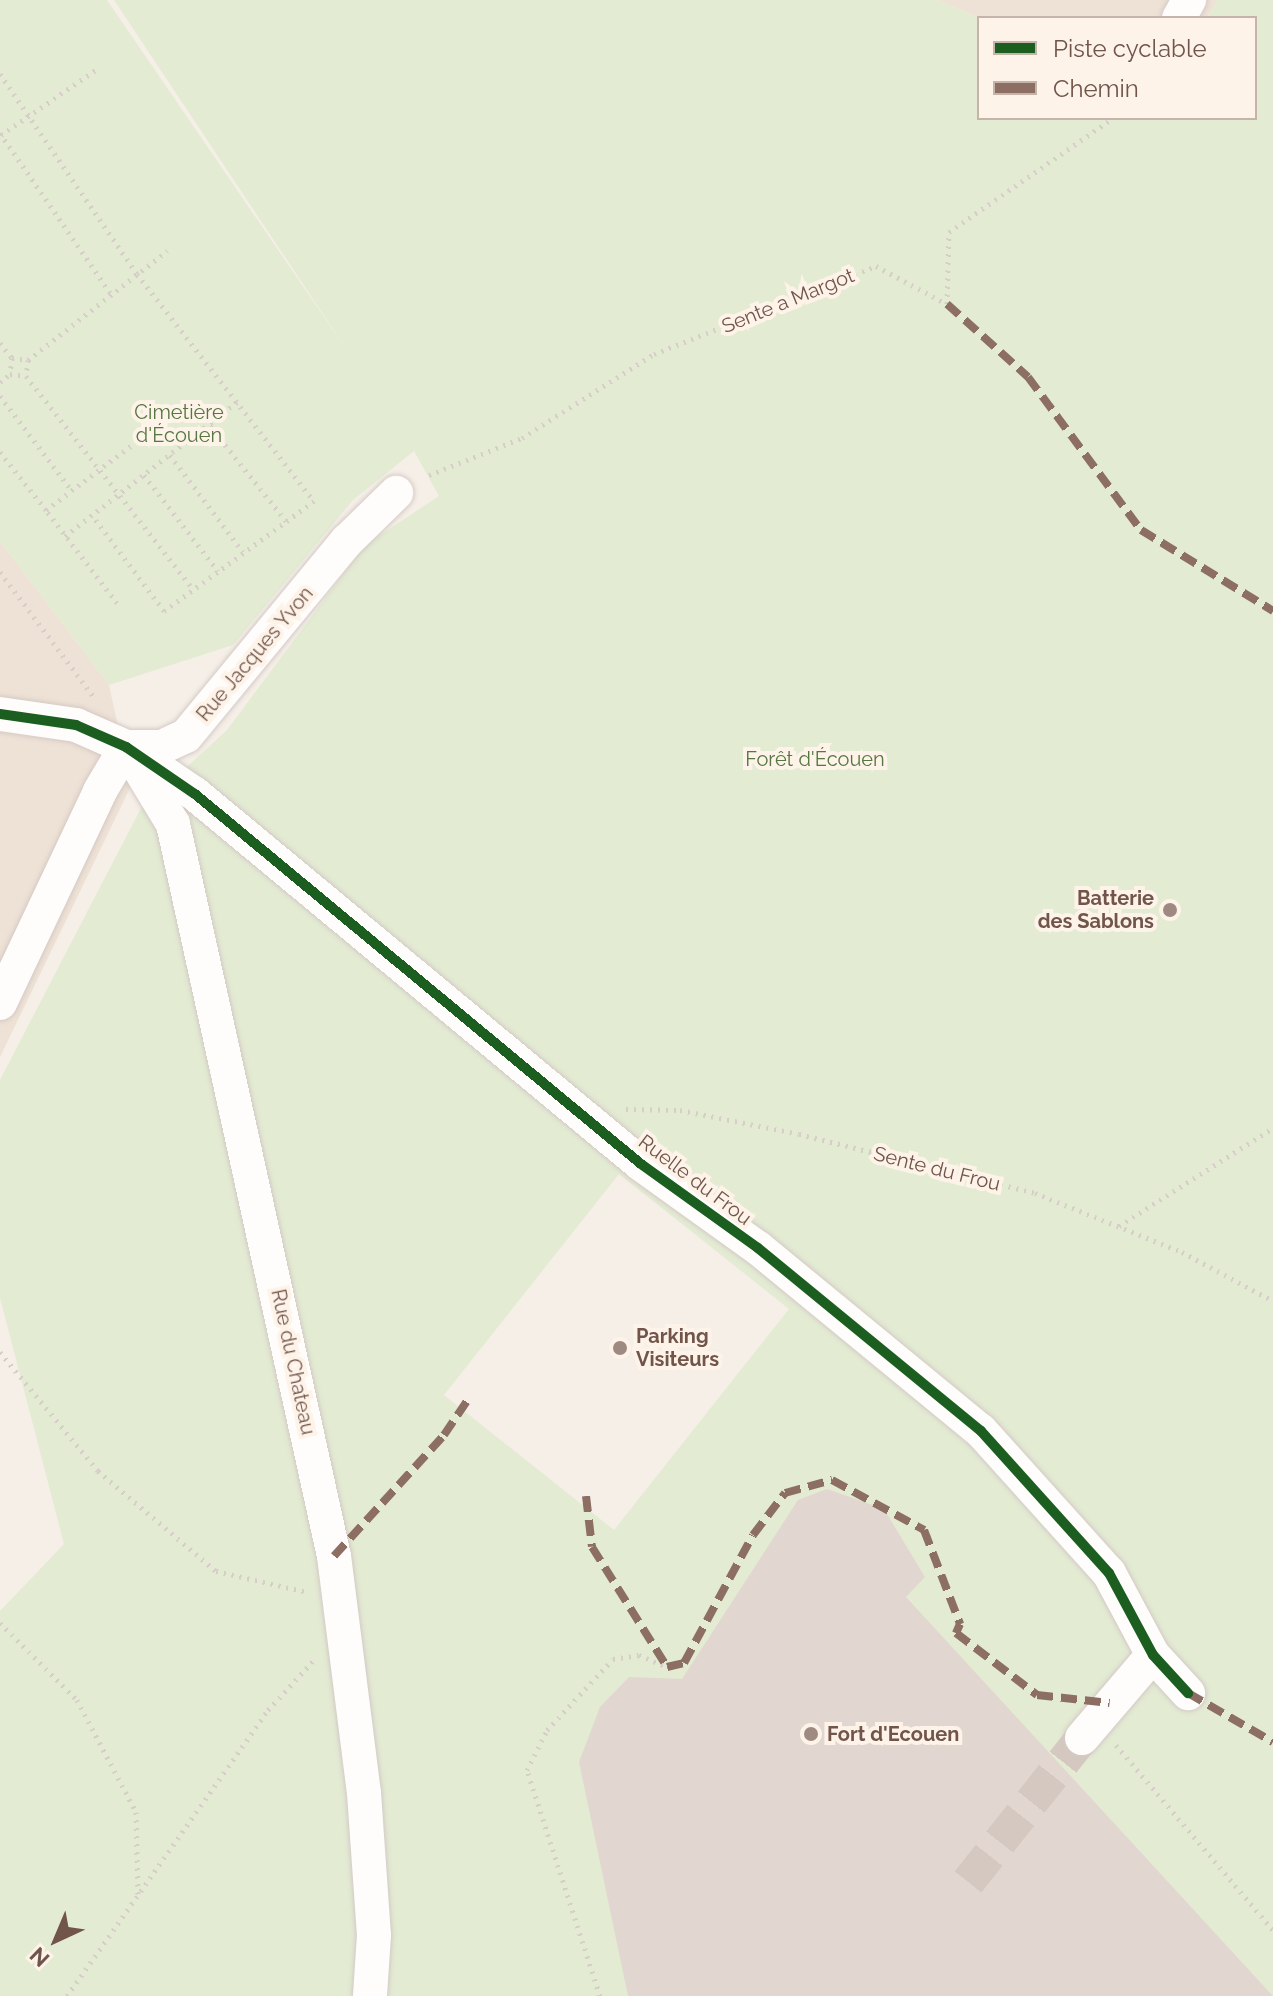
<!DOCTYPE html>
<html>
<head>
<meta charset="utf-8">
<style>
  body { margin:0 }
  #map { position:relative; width:1273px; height:1996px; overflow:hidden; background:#f5efe8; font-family:Raleway,sans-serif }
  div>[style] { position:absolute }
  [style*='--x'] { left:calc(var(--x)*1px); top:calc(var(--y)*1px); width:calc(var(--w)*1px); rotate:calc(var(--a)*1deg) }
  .residential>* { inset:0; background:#eee1d5 }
  .green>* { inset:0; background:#e3ebd3 }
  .building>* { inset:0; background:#e1d7d0 }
  .minor-tunnel>* { height:34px; margin-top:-17px; transform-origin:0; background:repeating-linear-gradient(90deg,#d4c8c0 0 34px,transparent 0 51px) }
  .path>* { height:5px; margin-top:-2.5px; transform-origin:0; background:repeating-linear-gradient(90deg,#d7cec9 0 2px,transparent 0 8px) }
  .roads { filter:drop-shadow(0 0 2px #d4cac5) drop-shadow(0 0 2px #d4cac5) }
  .minor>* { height:34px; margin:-17px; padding:0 17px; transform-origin:17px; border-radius:17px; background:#fefdfc }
  .quiet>* { height:8px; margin-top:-4px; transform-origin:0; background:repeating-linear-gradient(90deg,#8d6e63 0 16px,transparent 0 24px) }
  .cycleway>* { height:10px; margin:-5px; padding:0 5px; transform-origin:5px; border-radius:5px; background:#1b5e20 }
  .dots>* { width:22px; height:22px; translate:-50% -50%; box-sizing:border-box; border:4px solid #fef3e8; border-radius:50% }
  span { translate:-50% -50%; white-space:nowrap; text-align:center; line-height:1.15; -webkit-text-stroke:8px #fef3e8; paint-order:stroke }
  .street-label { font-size:20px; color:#71544a }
  .park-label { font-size:20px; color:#567742 }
  .poi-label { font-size:20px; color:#71544a; font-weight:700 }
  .right { translate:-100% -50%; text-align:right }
  .left { translate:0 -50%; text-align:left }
  .legend { position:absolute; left:977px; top:16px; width:280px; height:104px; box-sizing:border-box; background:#fef3e8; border:2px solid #c6b3a9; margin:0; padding:10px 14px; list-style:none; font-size:24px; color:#71544a }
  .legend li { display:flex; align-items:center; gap:16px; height:40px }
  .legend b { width:40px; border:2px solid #c6b3a9 }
  .north { position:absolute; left:16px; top:1900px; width:80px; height:80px; -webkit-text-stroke:6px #fef3e8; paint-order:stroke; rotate:224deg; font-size:22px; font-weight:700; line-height:32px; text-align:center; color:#71544a }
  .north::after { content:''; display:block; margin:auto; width:28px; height:36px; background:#71544a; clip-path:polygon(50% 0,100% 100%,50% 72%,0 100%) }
</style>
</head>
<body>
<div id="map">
  <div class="residential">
    <i style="clip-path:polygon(938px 0,1218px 0,1207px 18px,980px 18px)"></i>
    <i style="clip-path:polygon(0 541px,109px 685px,131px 786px,0 1057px)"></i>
  </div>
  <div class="green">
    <i style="clip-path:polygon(evenodd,0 0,107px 0,348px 352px,114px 0,938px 0,980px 18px,979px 118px,1255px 118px,1255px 18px,1207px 18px,1218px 0,1273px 0,1273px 1996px,0 1996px,0 1611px,64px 1544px,0 1298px,0 1080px,140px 810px,227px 730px,365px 545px,439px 496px,414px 451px,353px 500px,233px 645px,109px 685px,0 541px,0 0,619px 1174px,789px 1309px,614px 1530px,444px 1395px,619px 1174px)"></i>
  </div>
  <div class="building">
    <i style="clip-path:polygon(827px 1489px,884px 1509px,925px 1577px,906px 1597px,1273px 1996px,628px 1996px,579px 1762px,600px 1707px,629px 1677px,682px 1679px,798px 1500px)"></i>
  </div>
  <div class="minor-tunnel">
    <i style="--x:968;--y:1882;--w:184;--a:-51.6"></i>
  </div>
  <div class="path">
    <i style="--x:0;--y:74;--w:242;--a:55.6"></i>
    <i style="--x:137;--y:274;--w:288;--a:52.1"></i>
    <i style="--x:314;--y:501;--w:186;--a:143.7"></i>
    <i style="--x:164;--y:611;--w:120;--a:-126.9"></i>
    <i style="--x:0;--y:133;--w:196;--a:55.4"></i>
    <i style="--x:1;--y:135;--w:120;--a:-34.5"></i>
    <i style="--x:0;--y:343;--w:19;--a:51"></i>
    <i style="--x:12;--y:358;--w:16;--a:7"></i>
    <i style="--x:28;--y:360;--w:16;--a:97"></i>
    <i style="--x:26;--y:376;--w:271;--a:51.9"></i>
    <i style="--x:12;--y:358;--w:16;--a:97"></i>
    <i style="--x:10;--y:374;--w:16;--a:7"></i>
    <i style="--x:28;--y:360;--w:177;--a:-38.1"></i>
    <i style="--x:0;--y:382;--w:13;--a:-39"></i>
    <i style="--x:0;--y:396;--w:119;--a:52.8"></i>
    <i style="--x:0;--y:452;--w:74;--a:51.6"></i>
    <i style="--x:170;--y:455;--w:121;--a:53"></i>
    <i style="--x:144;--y:475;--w:121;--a:52.4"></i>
    <i style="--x:429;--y:475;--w:100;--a:-21.7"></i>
    <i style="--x:522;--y:438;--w:156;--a:-32.5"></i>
    <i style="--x:654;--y:354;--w:239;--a:-21.6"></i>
    <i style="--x:876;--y:266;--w:81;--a:28.2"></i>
    <i style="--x:947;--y:304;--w:72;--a:-88.4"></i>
    <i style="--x:949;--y:232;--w:200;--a:-34.8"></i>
    <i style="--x:65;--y:536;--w:218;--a:-37.9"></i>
    <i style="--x:0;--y:572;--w:155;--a:53.1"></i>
    <i style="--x:117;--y:603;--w:117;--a:-127.4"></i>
    <i style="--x:46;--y:510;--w:181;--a:-37.1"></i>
    <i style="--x:190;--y:401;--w:154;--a:51.3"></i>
    <i style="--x:626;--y:1109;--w:54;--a:1.1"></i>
    <i style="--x:680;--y:1110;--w:121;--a:11.4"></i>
    <i style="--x:799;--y:1134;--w:243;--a:14"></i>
    <i style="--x:1035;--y:1193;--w:158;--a:21.9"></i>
    <i style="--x:1182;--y:1252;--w:103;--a:28.3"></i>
    <i style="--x:1119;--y:1226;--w:183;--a:-32.5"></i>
    <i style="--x:0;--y:1352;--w:154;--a:50.5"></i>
    <i style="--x:98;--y:1471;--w:155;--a:40.3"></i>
    <i style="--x:216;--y:1571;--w:93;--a:13"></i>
    <i style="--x:0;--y:1623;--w:109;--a:45"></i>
    <i style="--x:77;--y:1700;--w:127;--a:62.2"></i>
    <i style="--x:136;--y:1812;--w:83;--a:88.6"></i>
    <i style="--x:1116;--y:1745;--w:243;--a:49.7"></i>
    <i style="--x:67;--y:1996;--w:350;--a:-54.9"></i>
    <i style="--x:268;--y:1710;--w:68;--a:-47.4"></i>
    <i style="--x:600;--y:1996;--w:237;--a:-107.9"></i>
    <i style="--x:527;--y:1770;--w:45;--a:-63.4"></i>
    <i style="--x:547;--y:1730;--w:97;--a:-47.1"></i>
    <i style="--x:613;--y:1659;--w:26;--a:-9"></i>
    <i style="--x:639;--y:1655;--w:30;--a:23"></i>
  </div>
  <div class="roads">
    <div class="minor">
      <i style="--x:1179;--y:18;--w:21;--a:-61"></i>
      <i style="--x:0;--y:714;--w:77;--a:8.2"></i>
      <i style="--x:76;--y:725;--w:55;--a:23.7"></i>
      <i style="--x:126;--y:747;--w:83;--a:34.3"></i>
      <i style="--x:195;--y:794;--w:579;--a:39.68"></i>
      <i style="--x:641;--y:1164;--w:144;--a:35.7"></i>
      <i style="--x:758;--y:1248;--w:288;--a:39.4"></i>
      <i style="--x:981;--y:1431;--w:191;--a:48"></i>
      <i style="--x:1109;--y:1573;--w:93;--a:61.8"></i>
      <i style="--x:1153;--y:1655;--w:52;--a:47.4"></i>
      <i style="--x:126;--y:747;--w:36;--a:0"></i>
      <i style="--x:162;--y:747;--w:26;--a:-25"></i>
      <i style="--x:186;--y:736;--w:253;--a:-50.5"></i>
      <i style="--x:347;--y:541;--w:69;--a:-44.4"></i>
      <i style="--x:133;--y:758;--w:77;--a:58.8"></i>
      <i style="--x:173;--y:824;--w:749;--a:77.6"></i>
      <i style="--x:334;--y:1556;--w:239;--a:82.8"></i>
      <i style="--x:364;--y:1793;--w:142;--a:86"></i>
      <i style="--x:374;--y:1935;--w:61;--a:93.8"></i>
      <i style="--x:0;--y:1003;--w:234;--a:-64.7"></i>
      <i style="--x:100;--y:791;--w:51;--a:-59.4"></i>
      <i style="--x:1082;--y:1738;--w:109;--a:-49.5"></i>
    </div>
  </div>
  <div class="quiet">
    <i style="--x:947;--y:304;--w:109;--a:42"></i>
    <i style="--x:1028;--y:377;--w:190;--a:53.6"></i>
    <i style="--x:1141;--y:530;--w:155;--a:31.5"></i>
    <i style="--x:586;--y:1496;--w:51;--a:83.3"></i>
    <i style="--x:592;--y:1547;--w:142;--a:58"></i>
    <i style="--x:667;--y:1667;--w:17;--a:-13"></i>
    <i style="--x:684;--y:1663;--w:145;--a:-61.7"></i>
    <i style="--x:753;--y:1535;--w:53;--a:-52.7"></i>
    <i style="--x:785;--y:1493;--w:49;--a:-15.5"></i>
    <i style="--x:832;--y:1480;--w:105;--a:28.5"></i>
    <i style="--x:924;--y:1530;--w:101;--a:69"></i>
    <i style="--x:960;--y:1624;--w:10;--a:114"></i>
    <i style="--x:956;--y:1633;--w:102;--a:37.4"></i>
    <i style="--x:1037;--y:1695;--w:73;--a:6.3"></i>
    <i style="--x:334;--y:1556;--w:164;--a:-47.7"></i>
    <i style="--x:444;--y:1435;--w:41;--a:-55.9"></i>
    <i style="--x:1188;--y:1693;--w:98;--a:30"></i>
  </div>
  <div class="cycleway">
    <i style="--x:0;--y:714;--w:77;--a:8.2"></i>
    <i style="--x:76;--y:725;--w:55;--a:23.7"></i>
    <i style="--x:126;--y:747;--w:83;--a:34.3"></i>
    <i style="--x:195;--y:794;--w:579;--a:39.68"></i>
    <i style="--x:641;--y:1164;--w:144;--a:35.7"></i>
    <i style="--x:758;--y:1248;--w:288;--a:39.4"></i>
    <i style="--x:981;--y:1431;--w:191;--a:48"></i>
    <i style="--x:1109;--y:1573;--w:93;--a:61.8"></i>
    <i style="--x:1153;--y:1655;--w:52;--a:47.4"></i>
  </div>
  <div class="dots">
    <i style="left:1170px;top:910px;background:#9f8a81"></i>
    <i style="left:620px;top:1348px;background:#9f8a81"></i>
    <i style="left:811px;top:1734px;background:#9f8a81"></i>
  </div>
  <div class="street-label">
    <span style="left:788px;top:301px;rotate:-22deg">Sente a Margot</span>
    <span style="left:255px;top:654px;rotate:-50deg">Rue Jacques Yvon</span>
    <span style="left:937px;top:1169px;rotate:14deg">Sente du Frou</span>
    <span style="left:695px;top:1180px;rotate:37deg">Ruelle du Frou</span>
    <span style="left:293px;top:1362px;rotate:78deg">Rue du Chateau</span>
  </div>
  <div class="park-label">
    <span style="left:179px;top:424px">Cimetière<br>d'Écouen</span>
    <span style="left:815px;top:759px">Forêt d'Écouen</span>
  </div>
  <div class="poi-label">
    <span class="right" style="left:1154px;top:910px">Batterie<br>des Sablons</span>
    <span class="left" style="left:636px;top:1348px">Parking<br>Visiteurs</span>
    <span class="left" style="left:827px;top:1734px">Fort d'Ecouen</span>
  </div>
  <ul class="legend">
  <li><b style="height:10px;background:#1b5e20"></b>Piste cyclable</li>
  <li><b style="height:10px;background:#8d6e63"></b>Chemin</li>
  </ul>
  <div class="north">N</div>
</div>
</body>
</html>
